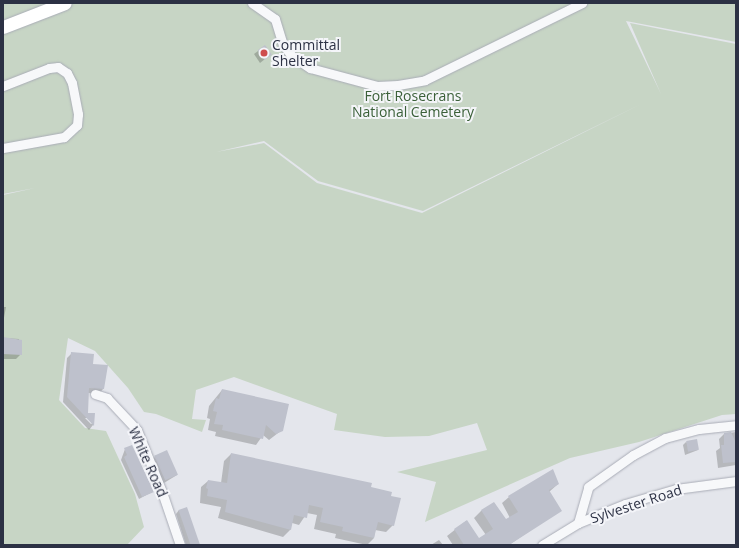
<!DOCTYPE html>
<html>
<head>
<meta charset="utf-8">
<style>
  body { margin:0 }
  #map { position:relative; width:739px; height:548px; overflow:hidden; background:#e4e6ec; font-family:"Open Sans",sans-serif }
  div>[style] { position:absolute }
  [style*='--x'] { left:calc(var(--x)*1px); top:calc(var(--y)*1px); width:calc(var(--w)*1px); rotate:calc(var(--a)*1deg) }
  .green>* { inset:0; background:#c7d5c5 }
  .shadow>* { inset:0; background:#0003 }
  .building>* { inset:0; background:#bec1cc; transform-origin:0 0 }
  .roads { filter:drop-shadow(0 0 1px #a9acb6) drop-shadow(0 0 1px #a9acb6) }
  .street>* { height:9px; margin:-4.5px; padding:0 4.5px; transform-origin:4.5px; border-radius:4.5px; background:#f7f8fa }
  .secondary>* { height:13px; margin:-6.5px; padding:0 6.5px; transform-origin:6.5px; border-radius:6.5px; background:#fff }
  .dots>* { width:11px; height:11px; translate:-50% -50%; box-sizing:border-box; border:2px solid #f4f5f9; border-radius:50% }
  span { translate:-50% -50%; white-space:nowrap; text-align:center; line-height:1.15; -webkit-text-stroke:4px #f4f5f9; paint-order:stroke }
  .poi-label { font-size:14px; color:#2c3144 }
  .left { translate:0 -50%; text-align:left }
  .park-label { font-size:14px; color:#3b6039 }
  .street-label { font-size:14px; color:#2c3144 }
  .frame { position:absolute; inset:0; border:4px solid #2c3144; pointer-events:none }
</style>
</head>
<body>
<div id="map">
  <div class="green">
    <i style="clip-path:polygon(evenodd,3px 3px,736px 3px,736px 42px,626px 21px,661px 94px,630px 23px,736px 44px,736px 414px,722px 415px,639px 442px,570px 458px,425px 522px,436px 482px,397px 472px,487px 450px,477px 423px,429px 436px,385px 437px,334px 430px,337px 414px,234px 377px,196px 390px,192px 419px,206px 420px,202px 432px,156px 414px,144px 412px,128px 388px,95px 351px,68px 338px,59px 400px,85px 428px,106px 431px,135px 494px,144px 527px,127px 545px,3px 545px,3px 195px,35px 188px,3px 194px,3px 3px,641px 104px,422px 213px,317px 183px,264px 143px,216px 152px,264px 141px,318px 181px,423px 211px,641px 104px)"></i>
  </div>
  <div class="shadow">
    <i style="clip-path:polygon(258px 51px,270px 55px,260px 63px,254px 54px)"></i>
    <i style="clip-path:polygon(3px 307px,6px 307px,3px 323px)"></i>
    <i style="clip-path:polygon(3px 333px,4px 338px,19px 339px,20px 355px,16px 359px,3px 359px)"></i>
    <i style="clip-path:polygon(evenodd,72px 353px,92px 364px,103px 389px,99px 394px,88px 393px,87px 414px,94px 414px,93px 425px,89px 430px,63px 402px,67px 358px,72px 353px,85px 418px,88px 418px,93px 423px,91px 424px,85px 418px)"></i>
    <i style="clip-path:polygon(222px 390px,282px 430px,269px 440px,263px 435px,256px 445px,215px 436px,216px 432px,208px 430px,210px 419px,207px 418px,209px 406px)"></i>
    <i style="clip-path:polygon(736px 432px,736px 465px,718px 468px,716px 451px,720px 448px,719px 439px,724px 434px)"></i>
    <i style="clip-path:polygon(686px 442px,698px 450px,685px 455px,683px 445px)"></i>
    <i style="clip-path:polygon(125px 449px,152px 492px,139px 499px,121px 460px)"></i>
    <i style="clip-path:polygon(231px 454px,370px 488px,393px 525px,386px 532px,375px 530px,374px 538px,367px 545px,335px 538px,336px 534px,314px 529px,317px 515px,307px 513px,299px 525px,292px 523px,290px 530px,283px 537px,218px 518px,221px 507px,200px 503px,201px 487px,208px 481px,221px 483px,224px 461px)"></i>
    <i style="clip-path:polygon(154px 457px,177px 475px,159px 486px,149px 462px)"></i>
    <i style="clip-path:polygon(558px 484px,549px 492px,560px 510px,509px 545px,453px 545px,447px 536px,466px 521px,478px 539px,486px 535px,474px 518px,481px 511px,494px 503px,506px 520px,510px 518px,502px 503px,509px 497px)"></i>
    <i style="clip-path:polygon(179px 510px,198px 545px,186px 545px,176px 514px)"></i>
    <i style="clip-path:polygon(439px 540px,443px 545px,431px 545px)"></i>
  </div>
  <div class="building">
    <i style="left:265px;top:45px;width:12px;height:9px;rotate:55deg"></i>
    <i style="clip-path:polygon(3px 337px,22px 340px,22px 355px,3px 354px)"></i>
    <i style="clip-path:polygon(71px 352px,94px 354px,93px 364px,108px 365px,104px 389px,89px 388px,88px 413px,95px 413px,94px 426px,67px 397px)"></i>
    <i style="clip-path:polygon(222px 389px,289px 404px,283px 431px,276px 434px,266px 425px,263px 439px,222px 430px,223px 425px,214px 424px,217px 412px,213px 411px,216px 398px,219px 399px)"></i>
    <i style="clip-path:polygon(731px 432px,736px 443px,736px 459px,735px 462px,723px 463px,721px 445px,724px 445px,724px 433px)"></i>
    <i style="left:697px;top:439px;width:11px;height:11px;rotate:80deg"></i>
    <i style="clip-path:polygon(132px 445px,154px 492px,142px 497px,124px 457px,127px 455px,124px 448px)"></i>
    <i style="left:167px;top:450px;width:27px;height:14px;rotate:66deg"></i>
    <i style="clip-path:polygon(231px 453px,372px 483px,371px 487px,392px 492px,391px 496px,401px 498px,394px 526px,378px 522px,374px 538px,342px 531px,343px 527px,320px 522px,323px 508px,309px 505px,307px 518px,294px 515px,291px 530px,225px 512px,227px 500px,207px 496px,208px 489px,206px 488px,208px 480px,227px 483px)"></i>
    <i style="clip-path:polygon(553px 469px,559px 484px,549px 490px,562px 511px,509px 545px,464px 545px,454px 529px,467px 520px,479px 538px,493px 529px,481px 510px,494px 502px,506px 519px,518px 512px,508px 496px)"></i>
    <i style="left:187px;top:507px;width:40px;height:9px;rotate:71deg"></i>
  </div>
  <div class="roads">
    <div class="street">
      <i style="--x:252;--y:3;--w:28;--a:35"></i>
      <i style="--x:275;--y:19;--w:27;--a:73"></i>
      <i style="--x:283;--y:45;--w:14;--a:51"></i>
      <i style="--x:292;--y:56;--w:22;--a:34"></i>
      <i style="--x:310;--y:68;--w:69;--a:15"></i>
      <i style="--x:377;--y:86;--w:21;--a:-3"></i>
      <i style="--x:398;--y:85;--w:27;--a:-10"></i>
      <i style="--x:425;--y:80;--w:175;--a:-26.1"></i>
      <i style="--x:3;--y:86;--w:49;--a:-21.4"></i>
      <i style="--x:49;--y:68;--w:9;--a:-6"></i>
      <i style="--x:58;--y:67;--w:11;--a:34"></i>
      <i style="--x:67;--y:73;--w:11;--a:63"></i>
      <i style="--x:72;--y:83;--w:32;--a:79"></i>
      <i style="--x:78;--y:114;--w:11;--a:95"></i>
      <i style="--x:77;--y:125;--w:18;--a:137"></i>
      <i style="--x:64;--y:137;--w:62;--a:169.8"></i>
      <i style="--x:95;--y:394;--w:13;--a:18"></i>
      <i style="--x:107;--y:398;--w:44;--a:46.8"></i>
      <i style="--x:137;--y:430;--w:67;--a:68"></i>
      <i style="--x:162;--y:492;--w:56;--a:71.2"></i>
      <i style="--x:578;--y:523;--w:37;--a:-74"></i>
      <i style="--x:588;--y:487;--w:55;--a:-35.4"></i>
      <i style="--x:633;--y:455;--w:36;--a:-28"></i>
      <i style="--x:665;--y:438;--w:35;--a:-15"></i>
      <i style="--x:699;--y:429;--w:37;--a:-6"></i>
      <i style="--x:542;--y:545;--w:42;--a:-31.4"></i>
      <i style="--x:578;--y:523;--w:51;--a:-22"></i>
      <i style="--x:625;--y:504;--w:53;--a:-16.4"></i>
      <i style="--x:676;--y:489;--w:61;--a:-7.6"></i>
    </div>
    <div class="secondary">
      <i style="--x:3;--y:27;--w:66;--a:-21.2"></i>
    </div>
  </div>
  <div class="dots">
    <i style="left:264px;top:53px;background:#ce4c4e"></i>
  </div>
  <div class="poi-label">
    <span class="left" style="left:272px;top:53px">Committal<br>Shelter</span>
  </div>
  <div class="park-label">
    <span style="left:413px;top:104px">Fort Rosecrans<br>National Cemetery</span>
  </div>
  <div class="street-label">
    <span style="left:148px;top:462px;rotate:66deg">White Road</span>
    <span style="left:636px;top:504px;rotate:-18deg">Sylvester Road</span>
  </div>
  <div class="frame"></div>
</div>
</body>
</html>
